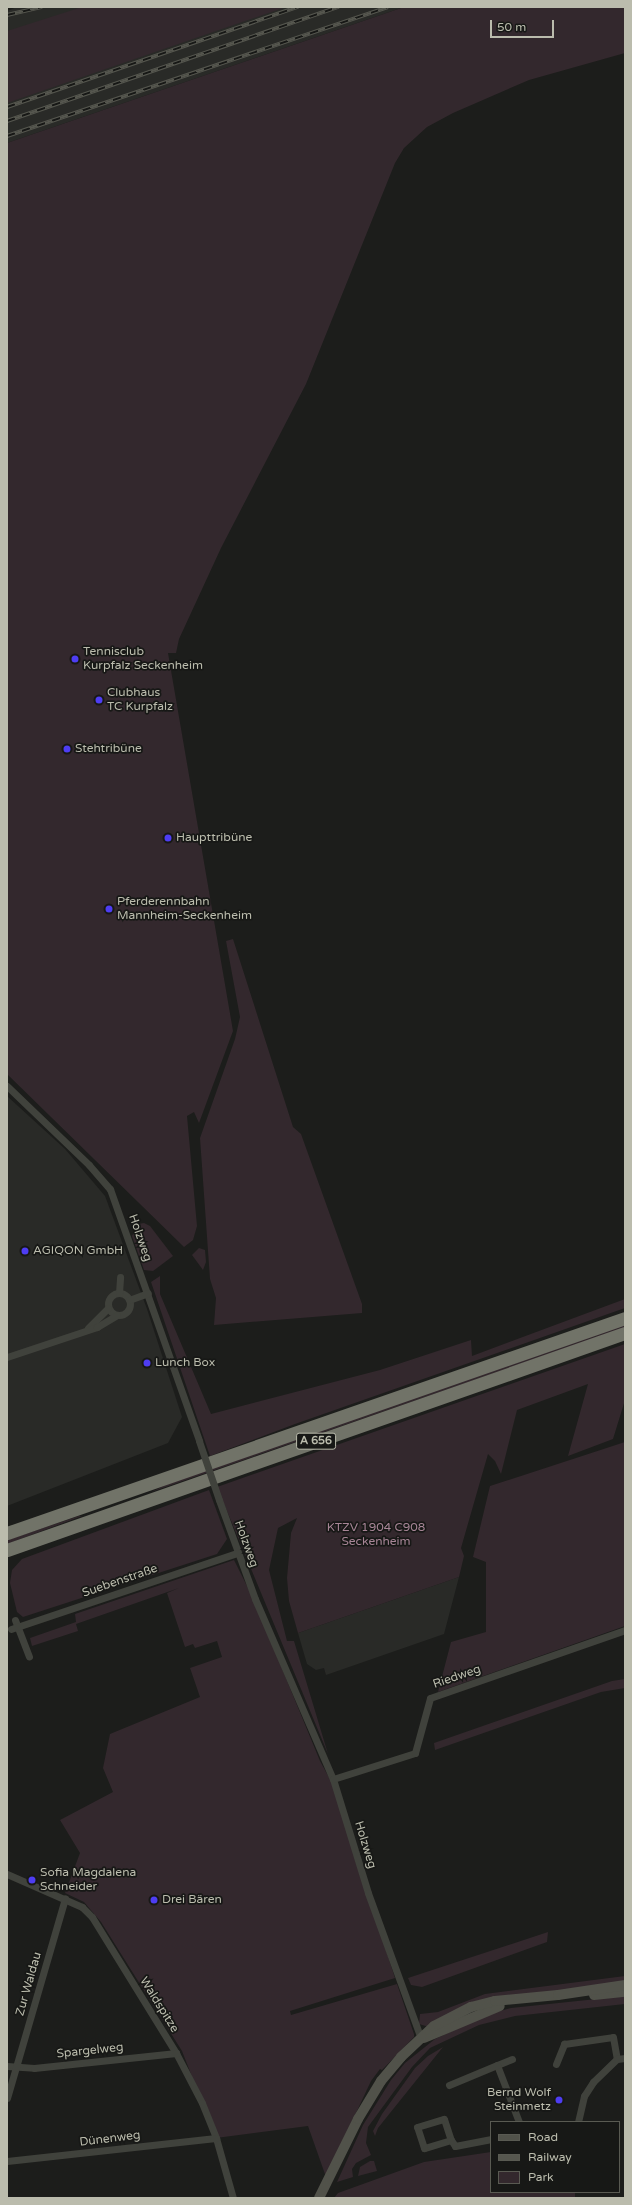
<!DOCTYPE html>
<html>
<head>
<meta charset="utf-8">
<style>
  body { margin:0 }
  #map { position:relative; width:632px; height:2205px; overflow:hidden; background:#1c1d1b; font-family:"Varela Round",sans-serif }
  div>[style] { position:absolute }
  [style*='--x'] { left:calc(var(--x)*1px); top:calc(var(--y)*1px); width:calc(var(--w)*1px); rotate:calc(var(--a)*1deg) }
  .built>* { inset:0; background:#292a27 }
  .green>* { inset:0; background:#33282d }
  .street>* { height:7px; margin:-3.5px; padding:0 3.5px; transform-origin:3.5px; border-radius:3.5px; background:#40423c }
  .street>.ring { margin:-3.5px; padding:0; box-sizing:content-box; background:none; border:7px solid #40423c; border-radius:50% }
  .secondary>* { height:10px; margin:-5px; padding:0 5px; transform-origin:5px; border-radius:5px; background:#51524a }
  .highway>* { height:13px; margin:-6.5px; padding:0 6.5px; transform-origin:6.5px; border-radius:6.5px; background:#717368 }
  .rail>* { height:4px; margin-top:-2px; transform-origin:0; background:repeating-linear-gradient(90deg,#171816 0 8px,#56574f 0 16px); box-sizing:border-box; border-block:1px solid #56574f }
  .street-bridge>* { height:7px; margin:-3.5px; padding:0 3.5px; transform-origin:3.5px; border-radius:3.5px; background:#40423c }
  .dots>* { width:11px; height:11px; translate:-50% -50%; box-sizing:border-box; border:2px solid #171816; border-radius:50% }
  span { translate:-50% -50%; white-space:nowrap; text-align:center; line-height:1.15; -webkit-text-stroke:3.5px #171816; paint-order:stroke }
  .shield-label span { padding:1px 3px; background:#171816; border:1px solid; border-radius:3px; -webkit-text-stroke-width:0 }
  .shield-label { font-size:11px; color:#bbbcad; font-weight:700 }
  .poi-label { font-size:12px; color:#bbbcad }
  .left { translate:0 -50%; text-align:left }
  .right { translate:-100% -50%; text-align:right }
  .street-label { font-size:12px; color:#bbbcad }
  .park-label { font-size:12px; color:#a78596 }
  .frame { position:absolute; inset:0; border:8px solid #bbbcad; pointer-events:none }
  .legend { position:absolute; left:490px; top:2121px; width:130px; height:72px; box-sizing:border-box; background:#171816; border:1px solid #595a52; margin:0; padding:5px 7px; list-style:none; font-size:12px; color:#bbbcad }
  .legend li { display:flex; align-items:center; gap:8px; height:20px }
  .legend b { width:20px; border:1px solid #595a52 }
  .scale { position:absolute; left:490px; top:20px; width:64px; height:18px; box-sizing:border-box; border:2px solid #bbbcad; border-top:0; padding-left:5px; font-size:12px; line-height:14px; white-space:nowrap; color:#bbbcad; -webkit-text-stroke:3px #171816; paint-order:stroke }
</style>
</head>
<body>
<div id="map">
  <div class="built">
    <i style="clip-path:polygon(17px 7px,404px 7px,7px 143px,7px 11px)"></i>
    <i style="clip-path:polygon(7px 1096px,65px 1149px,105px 1196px,147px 1309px,182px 1417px,168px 1443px,7px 1506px)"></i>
    <i style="clip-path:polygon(459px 1577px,444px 1634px,326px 1675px,324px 1668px,316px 1670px,307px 1664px,298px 1633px)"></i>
  </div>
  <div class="green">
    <i style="clip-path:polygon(82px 7px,286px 7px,7px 103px,7px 31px)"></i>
    <i style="clip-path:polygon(404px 7px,625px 7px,625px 53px,529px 80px,453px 113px,427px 127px,404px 148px,395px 163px,306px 384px,221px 548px,179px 639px,176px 653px,168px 653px,233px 1031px,199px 1123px,194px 1112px,187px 1116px,197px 1226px,193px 1240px,184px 1247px,7px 1074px,7px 143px)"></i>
    <i style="clip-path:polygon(233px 939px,293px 1127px,301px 1134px,362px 1304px,362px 1313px,214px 1325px,216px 1298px,210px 1279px,200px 1138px,235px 1039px,240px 1017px,226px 941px)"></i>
    <i style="clip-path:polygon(144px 1223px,150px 1226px,173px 1256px,153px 1271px,144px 1270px,132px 1236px,138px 1224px)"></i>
    <i style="clip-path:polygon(199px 1248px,205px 1250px,206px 1262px,203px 1270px,192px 1255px)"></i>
    <i style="clip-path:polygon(160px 1276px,160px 1294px,211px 1414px,380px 1370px,471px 1340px,472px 1356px,625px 1299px,625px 1308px,295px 1424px,210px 1456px,151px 1282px)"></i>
    <i style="clip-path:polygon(625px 1324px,625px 1328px,151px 1492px,168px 1484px)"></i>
    <i style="clip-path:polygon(625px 1344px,625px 1400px,613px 1439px,568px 1456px,588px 1384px,517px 1410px,501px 1474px,495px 1461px,488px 1454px,461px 1548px,464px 1556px,459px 1577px,298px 1633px,289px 1601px,287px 1578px,291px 1533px,297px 1518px,278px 1528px,269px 1570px,287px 1641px,294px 1641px,328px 1754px,217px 1487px)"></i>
    <i style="clip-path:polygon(625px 1442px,625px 1626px,438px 1692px,451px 1642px,486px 1632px,486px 1562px,473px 1557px,490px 1486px)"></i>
    <i style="clip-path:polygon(209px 1490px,227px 1539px,217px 1554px,23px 1617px,17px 1612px,10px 1583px,12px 1570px,22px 1559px)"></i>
    <i style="clip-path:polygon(79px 1516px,82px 1516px,7px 1544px,7px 1540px)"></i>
    <i style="clip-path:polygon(234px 1560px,252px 1596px,320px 1761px,331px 1781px,395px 1978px,290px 2011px,291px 2015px,397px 1984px,414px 2034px,414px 2037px,382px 2070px,380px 2069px,371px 2081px,326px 2177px,308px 2126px,216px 2138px,182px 2051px,101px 1922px,84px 1902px,65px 1893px,80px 1853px,60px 1820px,113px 1792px,103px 1768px,110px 1734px,200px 1697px,190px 1668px,222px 1657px,217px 1641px,195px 1648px,193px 1644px,185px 1647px,167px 1593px,179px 1588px,76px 1624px,78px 1631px,32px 1646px,30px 1638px,76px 1622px,75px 1614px)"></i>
    <i style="clip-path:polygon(625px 1679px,625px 1688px,601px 1692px,435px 1750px,434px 1743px,612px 1681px)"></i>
    <i style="clip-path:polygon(548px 1932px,547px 1942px,422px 1987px,411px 1985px,408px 1978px)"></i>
    <i style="clip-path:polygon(625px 1976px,625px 1983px,504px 1997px,429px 2027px,419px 2024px,420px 2014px,438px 2012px,485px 1994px)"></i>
    <i style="clip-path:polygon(625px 1996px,625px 2004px,515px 2016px,479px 2025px,430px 2048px,412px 2067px,368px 2127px,366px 2143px,371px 2155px,356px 2163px,352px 2169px,353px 2177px,337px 2182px,363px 2125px,391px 2080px,405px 2063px,435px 2039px,489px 2014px,511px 2008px)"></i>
    <i style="clip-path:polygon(443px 2047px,378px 2128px,375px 2136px,373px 2131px,382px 2114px,415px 2068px,428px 2056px)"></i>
    <i style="clip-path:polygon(491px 2152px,491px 2192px,575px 2192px,575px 2198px,334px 2198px,338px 2193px,424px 2162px)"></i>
    <i style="clip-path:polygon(370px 2161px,374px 2161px,377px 2171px,358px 2176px,360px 2167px)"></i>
  </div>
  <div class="street">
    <i style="--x:7;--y:1086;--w:114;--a:43.9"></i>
    <i style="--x:89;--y:1165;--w:32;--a:49"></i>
    <i style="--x:110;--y:1189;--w:267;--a:70.5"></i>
    <i class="ring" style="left:108px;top:1293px;width:15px;height:15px"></i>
    <i style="--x:119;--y:1293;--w:16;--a:-86"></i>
    <i style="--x:129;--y:1300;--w:20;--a:-20"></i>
    <i style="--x:88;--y:1328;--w:28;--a:-45"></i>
    <i style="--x:7;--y:1357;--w:95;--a:-18.4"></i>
    <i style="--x:97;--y:1327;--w:23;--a:-31"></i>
    <i style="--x:219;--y:1500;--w:105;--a:70"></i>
    <i style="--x:255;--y:1599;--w:196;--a:66.6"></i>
    <i style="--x:333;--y:1779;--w:119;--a:72.9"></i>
    <i style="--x:368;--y:1893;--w:155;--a:70"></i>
    <i style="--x:15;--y:1620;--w:39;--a:69"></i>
    <i style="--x:11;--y:1629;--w:238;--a:-18.6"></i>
    <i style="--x:333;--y:1779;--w:86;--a:-17.6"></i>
    <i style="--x:415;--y:1753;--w:57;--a:-74.7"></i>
    <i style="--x:430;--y:1698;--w:207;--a:-19.2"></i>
    <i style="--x:7;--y:1874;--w:82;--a:23.7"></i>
    <i style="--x:82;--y:1907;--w:14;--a:45"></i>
    <i style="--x:92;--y:1917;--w:160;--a:58.3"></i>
    <i style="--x:176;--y:2053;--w:56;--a:62.5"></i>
    <i style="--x:202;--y:2103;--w:38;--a:68"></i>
    <i style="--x:216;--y:2138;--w:62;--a:74.2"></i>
    <i style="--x:512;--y:2059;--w:16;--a:158"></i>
    <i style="--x:497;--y:2065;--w:61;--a:68.9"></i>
    <i style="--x:556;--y:2064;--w:22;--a:-68"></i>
    <i style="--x:564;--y:2044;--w:49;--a:-8.1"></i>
    <i style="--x:613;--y:2037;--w:22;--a:80"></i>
    <i style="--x:7;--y:2066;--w:27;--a:4"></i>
    <i style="--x:34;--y:2068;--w:143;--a:-6"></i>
    <i style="--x:449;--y:2085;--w:52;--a:-22.6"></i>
    <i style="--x:7;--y:2098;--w:208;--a:-73.8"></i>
    <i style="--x:444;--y:2119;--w:22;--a:72"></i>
    <i style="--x:451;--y:2140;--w:28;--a:163"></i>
    <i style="--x:424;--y:2148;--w:22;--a:-108"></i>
    <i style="--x:417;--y:2127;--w:28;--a:-17"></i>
    <i style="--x:578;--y:2122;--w:27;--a:-77"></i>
    <i style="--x:584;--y:2096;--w:17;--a:-57"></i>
    <i style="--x:593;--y:2082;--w:33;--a:-44"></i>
    <i style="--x:617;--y:2059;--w:8;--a:-7"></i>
    <i style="--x:451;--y:2140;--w:7;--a:56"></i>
    <i style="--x:455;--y:2146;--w:37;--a:-11"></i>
    <i style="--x:7;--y:2161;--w:210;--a:-6.3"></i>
  </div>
  <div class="secondary">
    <i style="--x:594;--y:1995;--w:31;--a:-6"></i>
    <i style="--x:424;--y:2038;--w:82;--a:-22.8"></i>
    <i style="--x:319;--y:2198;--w:88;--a:-63.7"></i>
    <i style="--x:358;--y:2119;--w:44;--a:-58.8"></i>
    <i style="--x:381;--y:2081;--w:31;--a:-50"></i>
    <i style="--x:401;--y:2057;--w:45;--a:-43.2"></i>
    <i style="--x:434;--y:2026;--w:42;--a:-27.2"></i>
    <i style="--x:471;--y:2007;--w:25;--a:-14"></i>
    <i style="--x:495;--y:2001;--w:63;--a:-5.4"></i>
    <i style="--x:558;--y:1995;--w:68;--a:-8.5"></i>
  </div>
  <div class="highway">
    <i style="--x:7;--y:1533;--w:654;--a:-19.18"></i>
    <i style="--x:7;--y:1550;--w:655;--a:-19.35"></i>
  </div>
  <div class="rail">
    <i style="--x:7;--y:15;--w:36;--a:-13"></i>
    <i style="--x:7;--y:107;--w:308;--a:-19"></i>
    <i style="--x:7;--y:121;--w:351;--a:-19"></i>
    <i style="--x:7;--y:136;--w:402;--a:-18.7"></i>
  </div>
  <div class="street-bridge">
    <i style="--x:199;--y:1441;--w:62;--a:71.3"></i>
  </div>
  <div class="dots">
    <i style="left:75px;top:659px;background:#4e3df3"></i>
    <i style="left:99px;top:700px;background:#4e3df3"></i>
    <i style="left:67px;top:749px;background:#4e3df3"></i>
    <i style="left:168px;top:838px;background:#4e3df3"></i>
    <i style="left:109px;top:909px;background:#4e3df3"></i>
    <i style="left:25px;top:1251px;background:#4e3df3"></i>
    <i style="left:147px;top:1363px;background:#4e3df3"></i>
    <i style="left:32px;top:1880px;background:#4e3df3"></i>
    <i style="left:154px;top:1900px;background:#4e3df3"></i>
    <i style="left:559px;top:2100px;background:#4e3df3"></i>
  </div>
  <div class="shield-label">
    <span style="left:316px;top:1441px">A 656</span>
  </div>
  <div class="poi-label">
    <span class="left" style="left:83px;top:659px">Tennisclub<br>Kurpfalz Seckenheim</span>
    <span class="left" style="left:107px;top:700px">Clubhaus<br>TC Kurpfalz</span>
    <span class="left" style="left:75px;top:749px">Stehtribüne</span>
    <span class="left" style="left:176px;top:838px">Haupttribüne</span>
    <span class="left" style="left:117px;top:909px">Pferderennbahn<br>Mannheim-Seckenheim</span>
    <span class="left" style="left:33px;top:1251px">AGIQON GmbH</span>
    <span class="left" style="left:155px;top:1363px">Lunch Box</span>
    <span class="left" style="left:40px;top:1880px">Sofia Magdalena<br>Schneider</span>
    <span class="left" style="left:162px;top:1900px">Drei Bären</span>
    <span class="right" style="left:551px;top:2100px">Bernd Wolf<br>Steinmetz</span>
  </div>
  <div class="street-label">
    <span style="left:140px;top:1238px;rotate:71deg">Holzweg</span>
    <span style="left:246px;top:1544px;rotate:70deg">Holzweg</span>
    <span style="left:120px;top:1581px;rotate:-19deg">Suebenstraße</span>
    <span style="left:457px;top:1677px;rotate:-19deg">Riedweg</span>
    <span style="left:365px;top:1845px;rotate:73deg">Holzweg</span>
    <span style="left:29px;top:1984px;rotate:-74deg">Zur Waldau</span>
    <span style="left:159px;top:2005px;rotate:58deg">Waldspitze</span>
    <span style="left:90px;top:2051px;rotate:-6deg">Spargelweg</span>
    <span style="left:110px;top:2139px;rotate:-7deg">Dünenweg</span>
  </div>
  <div class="park-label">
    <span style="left:376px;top:1535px">KTZV 1904 C908<br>Seckenheim</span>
  </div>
  <div class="frame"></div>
  <ul class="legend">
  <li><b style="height:5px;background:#51524a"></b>Road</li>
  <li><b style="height:5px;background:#56574f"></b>Railway</li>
  <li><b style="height:11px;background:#33282d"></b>Park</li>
  </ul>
  <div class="scale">50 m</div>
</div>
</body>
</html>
